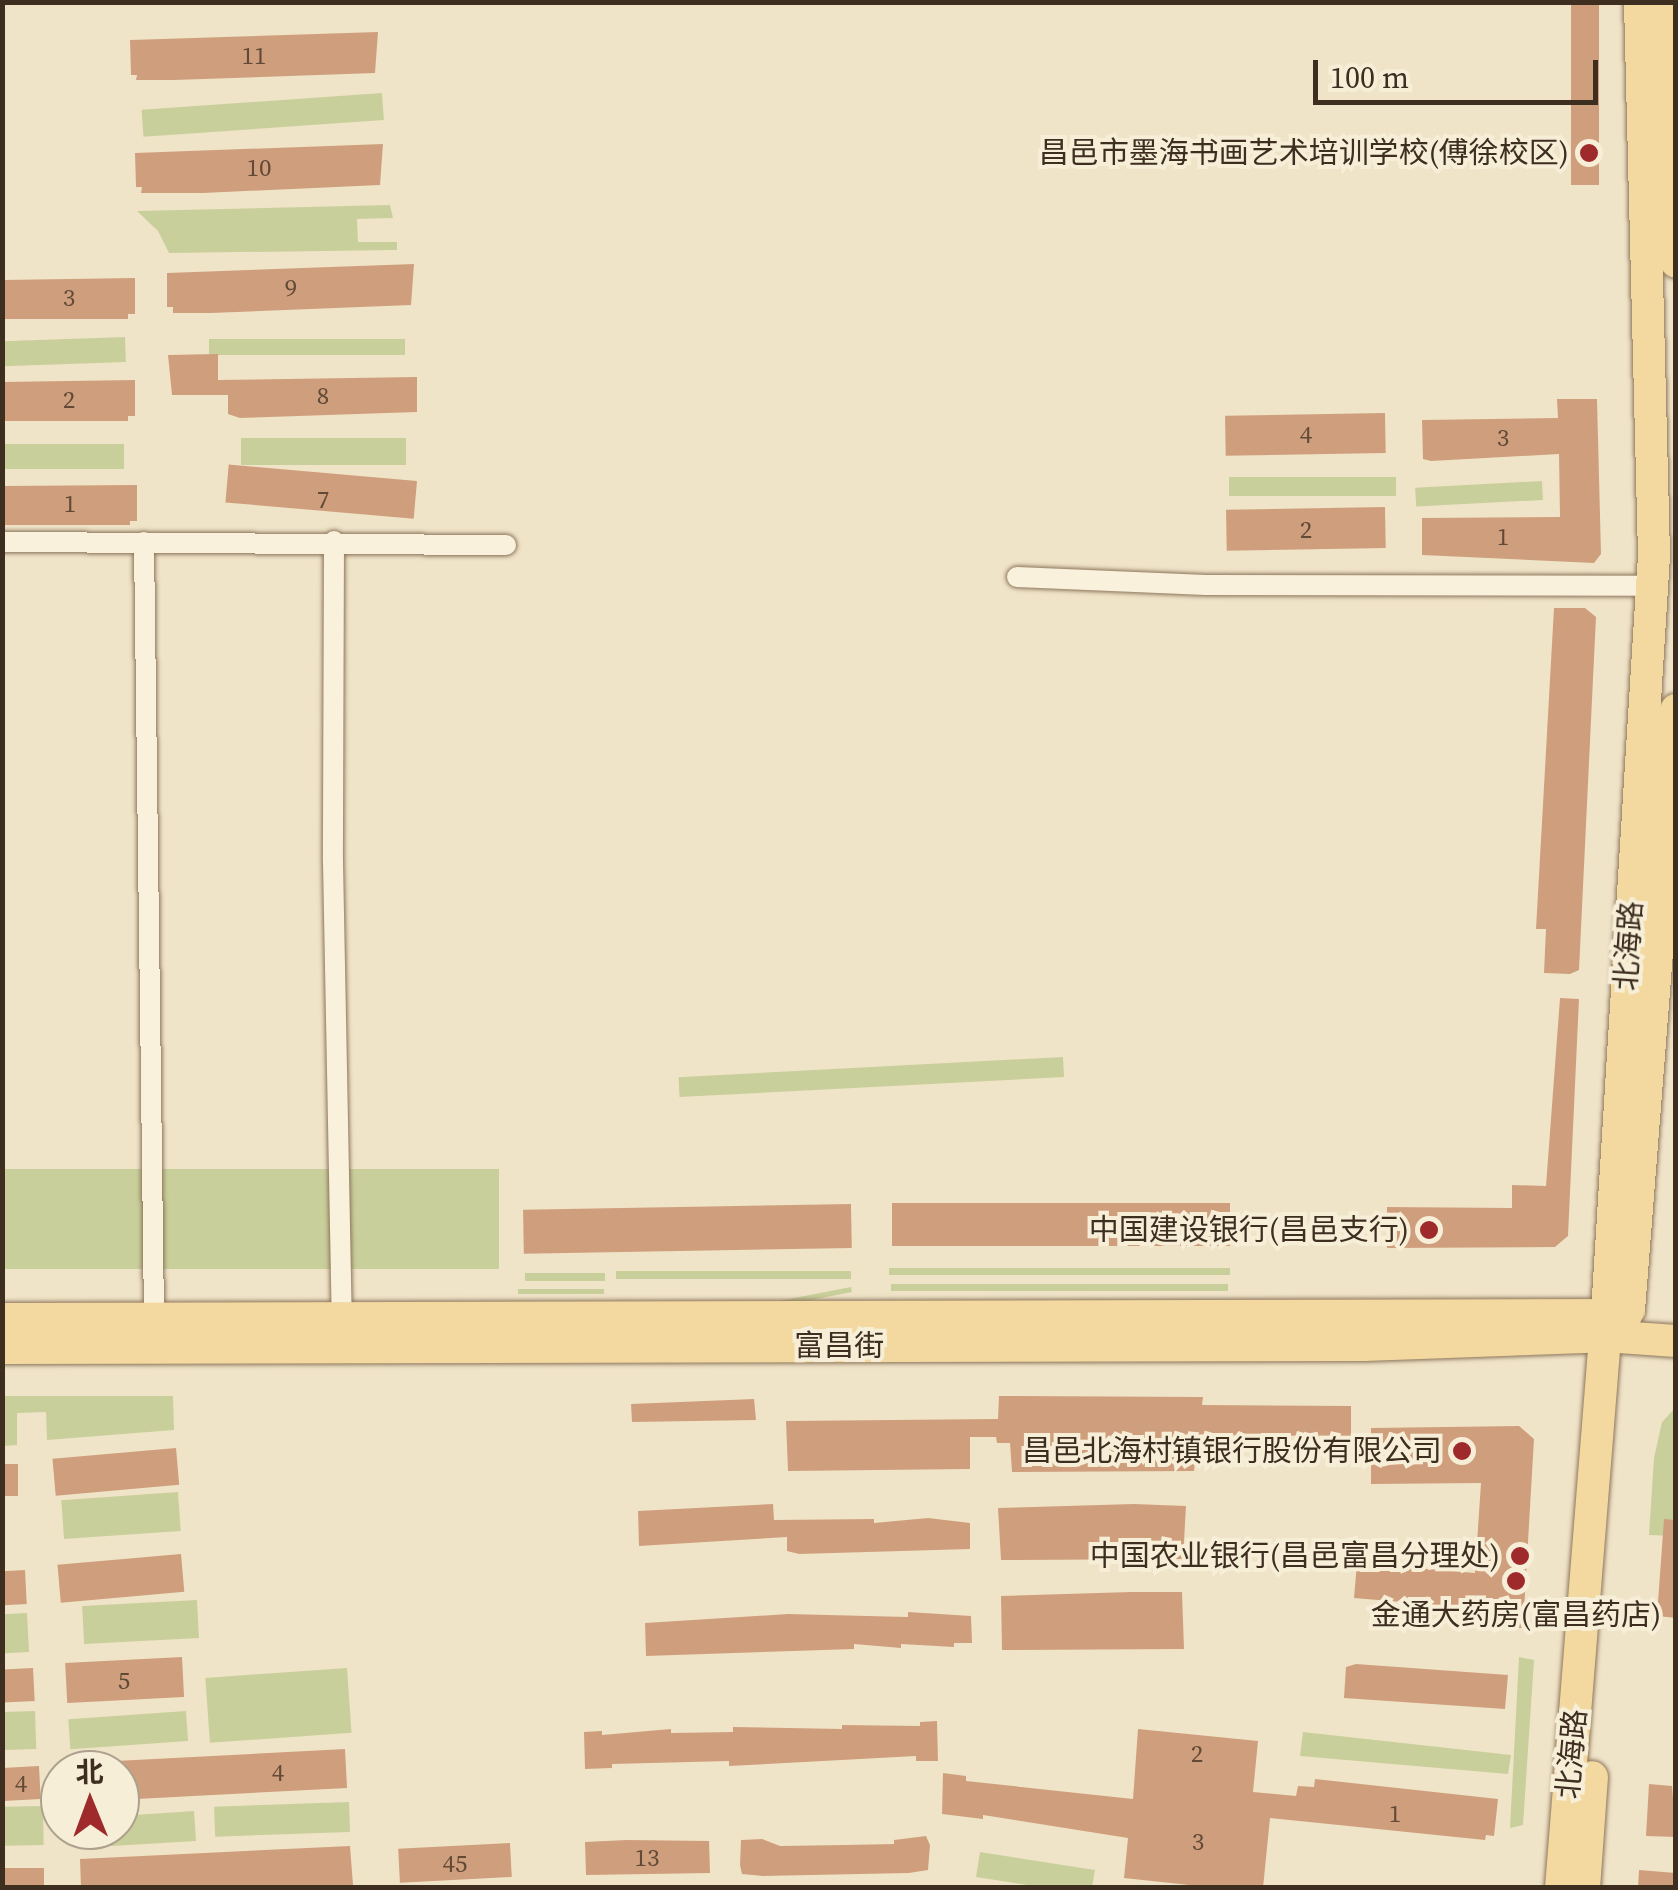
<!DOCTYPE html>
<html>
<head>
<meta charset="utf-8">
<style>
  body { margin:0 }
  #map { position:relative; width:1678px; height:1890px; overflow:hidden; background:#f0e4c8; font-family:"Source Serif 4","Noto Sans SC",serif }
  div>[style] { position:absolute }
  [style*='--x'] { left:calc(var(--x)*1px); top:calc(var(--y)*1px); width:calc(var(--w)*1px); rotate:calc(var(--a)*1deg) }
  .green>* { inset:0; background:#c9cf9b; transform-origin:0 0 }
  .building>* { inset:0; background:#cf9f7d; transform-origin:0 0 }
  .roads { filter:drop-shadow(0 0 2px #8d765c) drop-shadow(0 0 2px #8d765c) }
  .street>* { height:20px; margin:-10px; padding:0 10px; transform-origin:10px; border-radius:10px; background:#faf1dc }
  .primary>* { height:32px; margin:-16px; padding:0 16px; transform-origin:16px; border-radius:16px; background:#f3d9a0 }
  .dots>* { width:28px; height:28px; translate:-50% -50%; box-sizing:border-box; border:5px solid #f7eed8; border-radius:50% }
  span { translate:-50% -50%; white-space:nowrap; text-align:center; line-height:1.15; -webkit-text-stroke:8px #f7eed8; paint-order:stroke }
  .number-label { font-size:25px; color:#624a37 }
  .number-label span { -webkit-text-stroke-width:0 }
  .poi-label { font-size:30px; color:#3d2e20 }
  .right { translate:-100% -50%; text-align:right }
  .street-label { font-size:30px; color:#3d2e20 }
  .frame { position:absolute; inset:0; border:5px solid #3d2e20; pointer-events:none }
  .north { position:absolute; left:40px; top:1750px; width:100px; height:100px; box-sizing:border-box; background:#f7eed8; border:2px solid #ada18e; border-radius:50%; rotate:359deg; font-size:28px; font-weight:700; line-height:40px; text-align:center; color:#3d2e20 }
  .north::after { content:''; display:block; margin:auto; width:35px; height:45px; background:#9e2a2b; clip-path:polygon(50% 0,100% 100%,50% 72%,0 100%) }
  .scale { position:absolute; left:1313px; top:60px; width:285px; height:45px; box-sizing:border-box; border:5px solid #3d2e20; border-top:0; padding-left:12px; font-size:30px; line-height:35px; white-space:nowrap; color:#3d2e20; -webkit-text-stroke:8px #f7eed8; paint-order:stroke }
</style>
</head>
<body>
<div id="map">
  <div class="green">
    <i style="left:382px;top:93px;width:27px;height:241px;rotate:86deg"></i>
    <i style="clip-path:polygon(390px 205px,393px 218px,357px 219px,358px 242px,397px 242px,397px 250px,169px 253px,158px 231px,137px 211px)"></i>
    <i style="left:125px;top:337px;width:25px;height:122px;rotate:88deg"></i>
    <i style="left:405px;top:339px;width:16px;height:196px;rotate:90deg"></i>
    <i style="left:406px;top:438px;width:27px;height:165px;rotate:90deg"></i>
    <i style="left:3px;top:444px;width:121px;height:25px"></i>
    <i style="left:1396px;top:477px;width:19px;height:167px;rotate:90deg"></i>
    <i style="left:1542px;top:481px;width:19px;height:127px;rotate:87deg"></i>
    <i style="left:1063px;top:1057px;width:20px;height:385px;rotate:87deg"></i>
    <i style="left:499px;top:1169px;width:100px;height:497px;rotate:90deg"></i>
    <i style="left:1230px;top:1268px;width:7px;height:341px;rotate:90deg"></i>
    <i style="left:851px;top:1271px;width:8px;height:235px;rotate:90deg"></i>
    <i style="left:525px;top:1273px;width:80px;height:8px"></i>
    <i style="left:1228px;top:1284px;width:7px;height:337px;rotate:90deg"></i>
    <i style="left:851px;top:1287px;width:5px;height:234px;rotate:79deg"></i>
    <i style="left:518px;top:1289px;width:86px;height:5px"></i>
    <i style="clip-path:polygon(3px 1396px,173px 1396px,174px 1430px,47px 1440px,46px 1412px,17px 1413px,17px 1445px,3px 1446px)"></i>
    <i style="clip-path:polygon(1675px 1408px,1675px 1536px,1649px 1535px,1654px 1458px,1662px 1422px)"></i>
    <i style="left:178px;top:1492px;width:39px;height:117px;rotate:86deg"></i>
    <i style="left:197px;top:1600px;width:38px;height:115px;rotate:87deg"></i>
    <i style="left:27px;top:1613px;width:39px;height:24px;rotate:87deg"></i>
    <i style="clip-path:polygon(1519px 1657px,1534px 1660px,1523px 1825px,1510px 1828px)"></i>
    <i style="left:347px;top:1668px;width:65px;height:142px;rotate:86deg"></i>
    <i style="left:35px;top:1711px;width:38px;height:32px;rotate:88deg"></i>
    <i style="left:186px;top:1711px;width:30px;height:118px;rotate:86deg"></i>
    <i style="clip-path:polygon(1303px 1732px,1511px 1755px,1508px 1774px,1300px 1756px)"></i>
    <i style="left:349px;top:1802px;width:30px;height:135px;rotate:88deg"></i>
    <i style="left:43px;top:1806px;width:39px;height:40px;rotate:89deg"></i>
    <i style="clip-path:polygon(194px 1811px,196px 1841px,78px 1848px,77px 1830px,120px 1830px,120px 1816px)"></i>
    <i style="clip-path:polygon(980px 1852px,1095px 1870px,1092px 1887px,1041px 1887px,976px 1877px)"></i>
  </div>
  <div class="building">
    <i style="left:1571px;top:2px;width:28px;height:183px"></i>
    <i style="clip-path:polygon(378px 32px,375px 73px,174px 80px,136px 80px,137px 75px,131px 75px,130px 40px)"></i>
    <i style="clip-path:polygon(383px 144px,380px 185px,203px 193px,141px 193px,142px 187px,136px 187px,135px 153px)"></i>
    <i style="clip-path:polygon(414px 264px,411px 305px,211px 313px,173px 313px,173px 307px,167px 307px,167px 273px)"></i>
    <i style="clip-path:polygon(135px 278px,135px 314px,128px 314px,128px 319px,2px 319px,2px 280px)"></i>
    <i style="clip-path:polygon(218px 354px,218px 380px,417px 377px,417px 412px,240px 418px,228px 414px,228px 395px,172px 395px,168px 355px)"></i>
    <i style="clip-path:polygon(135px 380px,135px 416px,128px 416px,128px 421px,2px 421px,2px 382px)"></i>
    <i style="clip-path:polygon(1557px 399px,1597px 399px,1601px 554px,1594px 563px,1422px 555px,1422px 518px,1560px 517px,1559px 454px,1431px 461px,1423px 459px,1422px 420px,1558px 418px)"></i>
    <i style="left:1385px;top:413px;width:40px;height:160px;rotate:89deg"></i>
    <i style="left:417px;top:481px;width:38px;height:189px;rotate:95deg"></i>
    <i style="clip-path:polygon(137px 485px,137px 521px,130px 521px,130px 525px,2px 525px,2px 486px)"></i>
    <i style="left:1385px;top:507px;width:41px;height:159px;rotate:89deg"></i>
    <i style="clip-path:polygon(1554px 608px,1585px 608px,1596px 617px,1579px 970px,1570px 974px,1544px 973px,1546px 929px,1536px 929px)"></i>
    <i style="clip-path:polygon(1560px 998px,1579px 999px,1568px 1236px,1555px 1247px,1387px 1248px,1387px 1207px,1512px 1208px,1512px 1185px,1546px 1186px)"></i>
    <i style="left:1230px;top:1203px;width:43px;height:338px;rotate:90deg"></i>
    <i style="left:851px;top:1204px;width:44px;height:328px;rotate:89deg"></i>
    <i style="clip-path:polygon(999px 1396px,1203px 1397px,1202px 1405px,1351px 1406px,1351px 1436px,1198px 1435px,1194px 1471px,1012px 1472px,1010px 1443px,997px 1443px,996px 1437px,970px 1437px,970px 1469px,788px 1471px,786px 1421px,998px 1419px)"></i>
    <i style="clip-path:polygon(754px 1399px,756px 1420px,632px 1422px,631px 1404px)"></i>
    <i style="clip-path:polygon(1519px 1426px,1534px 1439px,1523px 1628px,1471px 1625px,1472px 1608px,1354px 1598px,1357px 1563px,1475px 1573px,1481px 1483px,1371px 1484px,1371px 1428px)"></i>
    <i style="left:176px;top:1448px;width:37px;height:124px;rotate:85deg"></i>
    <i style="left:2px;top:1464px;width:16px;height:32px"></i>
    <i style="clip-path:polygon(773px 1504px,774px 1520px,874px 1519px,874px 1523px,928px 1518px,970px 1523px,970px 1549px,799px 1554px,787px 1551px,787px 1537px,639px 1546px,638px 1511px)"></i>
    <i style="clip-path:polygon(1134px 1504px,1186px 1506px,1183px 1559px,1001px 1560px,998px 1508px)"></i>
    <i style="clip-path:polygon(1664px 1519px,1676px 1520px,1676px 1618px,1657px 1616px)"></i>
    <i style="left:181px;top:1554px;width:38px;height:124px;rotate:85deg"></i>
    <i style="left:25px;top:1570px;width:34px;height:23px;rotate:87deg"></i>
    <i style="clip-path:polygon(1131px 1592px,1182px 1592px,1184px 1649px,1002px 1650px,1001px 1596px)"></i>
    <i style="clip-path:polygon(908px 1612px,971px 1616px,972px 1643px,954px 1643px,954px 1647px,901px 1644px,901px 1648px,854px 1644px,854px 1649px,646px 1656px,645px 1623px,788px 1614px,908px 1617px)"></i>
    <i style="left:182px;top:1657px;width:40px;height:117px;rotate:87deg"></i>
    <i style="clip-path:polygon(1356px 1664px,1508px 1675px,1505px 1709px,1344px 1698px,1346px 1667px)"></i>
    <i style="left:33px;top:1668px;width:33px;height:31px;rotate:87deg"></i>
    <i style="clip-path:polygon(937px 1721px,938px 1761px,916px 1761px,916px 1756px,729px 1766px,729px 1761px,612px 1764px,612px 1768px,585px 1769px,584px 1732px,602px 1731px,602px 1735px,671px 1729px,671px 1733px,733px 1732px,733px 1727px,842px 1729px,842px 1725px,920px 1726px,920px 1722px)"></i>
    <i style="clip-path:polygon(1138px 1729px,1258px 1741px,1253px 1792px,1296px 1796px,1298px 1786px,1314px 1787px,1315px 1779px,1498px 1799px,1494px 1836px,1486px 1835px,1485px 1840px,1270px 1818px,1263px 1888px,1217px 1888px,1124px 1878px,1128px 1838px,983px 1815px,983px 1819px,942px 1814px,943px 1773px,966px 1776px,966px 1781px,1133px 1799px)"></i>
    <i style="left:345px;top:1749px;width:39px;height:225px;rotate:87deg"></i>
    <i style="left:39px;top:1766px;width:33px;height:37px;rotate:87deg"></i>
    <i style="clip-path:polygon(1649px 1784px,1672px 1786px,1676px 1837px,1646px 1836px)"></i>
    <i style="clip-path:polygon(926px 1836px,930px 1845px,928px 1870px,909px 1873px,763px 1876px,742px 1874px,740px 1865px,741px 1840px,762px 1839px,780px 1846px,845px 1845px,894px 1844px,894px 1840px)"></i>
    <i style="clip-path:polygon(627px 1840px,709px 1841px,710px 1873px,586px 1875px,585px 1842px)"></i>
    <i style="left:510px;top:1843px;width:34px;height:112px;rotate:87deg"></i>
    <i style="clip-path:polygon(350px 1846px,353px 1885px,81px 1888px,80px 1859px)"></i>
    <i style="left:44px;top:1868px;width:20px;height:42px;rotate:90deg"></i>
    <i style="clip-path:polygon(1639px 1870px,1676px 1873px,1676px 1888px,1638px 1888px)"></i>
  </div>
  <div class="roads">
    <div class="street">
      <i style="--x:334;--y:541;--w:321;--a:90.2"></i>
      <i style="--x:333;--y:862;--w:456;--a:88.9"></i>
      <i style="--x:2;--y:542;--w:504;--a:0.34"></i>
      <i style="--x:144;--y:542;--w:777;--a:89.26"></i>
      <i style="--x:1017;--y:577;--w:189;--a:2.4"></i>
      <i style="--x:1206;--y:585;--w:446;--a:0.1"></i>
    </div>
    <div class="primary">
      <i style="--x:1668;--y:2;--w:260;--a:88.2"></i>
      <i style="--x:1629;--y:1310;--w:602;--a:-85.52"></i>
      <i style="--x:2;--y:1319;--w:1624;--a:-0.14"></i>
      <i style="--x:2;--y:1348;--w:1362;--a:-0.13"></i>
      <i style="--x:1364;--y:1345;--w:241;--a:-2.1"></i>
      <i style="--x:1605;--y:1336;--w:71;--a:4"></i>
      <i style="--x:1561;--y:1888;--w:577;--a:-85.43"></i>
      <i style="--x:1607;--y:1313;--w:759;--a:-86.45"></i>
      <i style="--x:1654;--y:555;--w:553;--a:-91.45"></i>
      <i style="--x:1584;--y:1888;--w:111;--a:-85.9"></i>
    </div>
  </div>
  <div class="dots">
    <i style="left:1589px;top:153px;background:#9e2a2b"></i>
    <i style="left:1429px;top:1230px;background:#9e2a2b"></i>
    <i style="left:1462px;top:1451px;background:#9e2a2b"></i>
    <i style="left:1520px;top:1556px;background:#9e2a2b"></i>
    <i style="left:1516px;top:1581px;background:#9e2a2b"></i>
  </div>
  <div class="number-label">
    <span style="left:254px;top:55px">11</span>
    <span style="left:259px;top:167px">10</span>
    <span style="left:291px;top:287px">9</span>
    <span style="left:69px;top:297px">3</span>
    <span style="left:323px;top:395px">8</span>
    <span style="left:69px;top:399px">2</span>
    <span style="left:1306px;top:434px">4</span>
    <span style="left:1503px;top:437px">3</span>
    <span style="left:323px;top:499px">7</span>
    <span style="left:70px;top:503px">1</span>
    <span style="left:1306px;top:529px">2</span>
    <span style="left:1503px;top:536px">1</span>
    <span style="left:124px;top:1680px">5</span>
    <span style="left:1197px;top:1753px">2</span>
    <span style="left:278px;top:1772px">4</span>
    <span style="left:21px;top:1783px">4</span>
    <span style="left:1395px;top:1813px">1</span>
    <span style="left:1198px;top:1841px">3</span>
    <span style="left:647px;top:1857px">13</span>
    <span style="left:455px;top:1863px">45</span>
  </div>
  <div class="poi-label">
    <span class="right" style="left:1569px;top:153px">昌邑市墨海书画艺术培训学校(傅徐校区)</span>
    <span class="right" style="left:1409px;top:1230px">中国建设银行(昌邑支行)</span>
    <span class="right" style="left:1442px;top:1451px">昌邑北海村镇银行股份有限公司</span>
    <span class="right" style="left:1500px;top:1556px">中国农业银行(昌邑富昌分理处)</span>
    <span style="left:1516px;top:1615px">金通大药房(富昌药店)</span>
  </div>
  <div class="street-label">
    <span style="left:1629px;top:946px;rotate:-86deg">北海路</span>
    <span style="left:839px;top:1346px">富昌街</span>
    <span style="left:1572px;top:1754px;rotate:-85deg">北海路</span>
  </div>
  <div class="frame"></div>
  <div class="north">北</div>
  <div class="scale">100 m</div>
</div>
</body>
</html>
